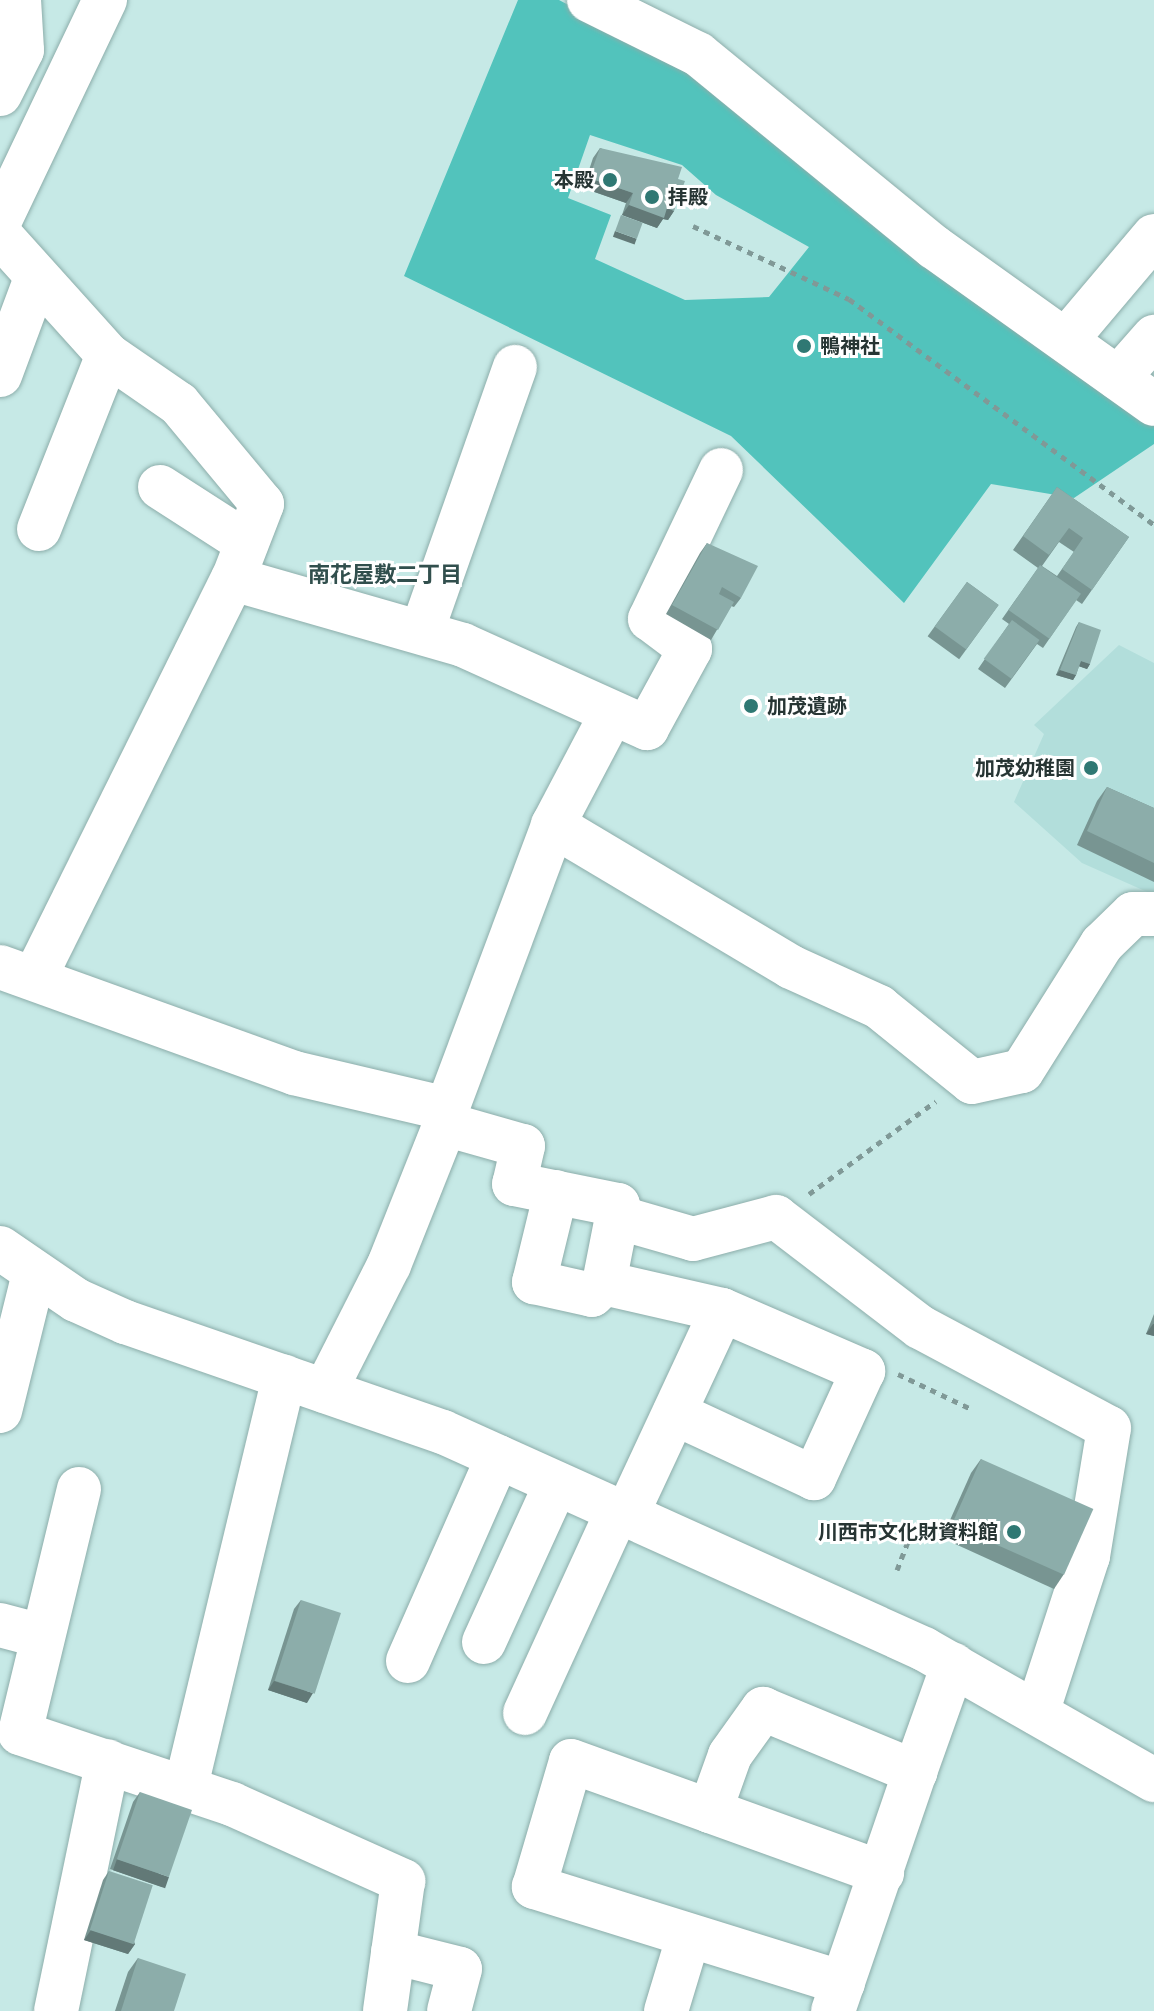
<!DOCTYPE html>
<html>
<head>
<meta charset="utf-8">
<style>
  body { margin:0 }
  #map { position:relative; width:1154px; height:2011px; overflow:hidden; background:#c6e9e6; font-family:"Crimson Pro","Noto Sans JP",serif }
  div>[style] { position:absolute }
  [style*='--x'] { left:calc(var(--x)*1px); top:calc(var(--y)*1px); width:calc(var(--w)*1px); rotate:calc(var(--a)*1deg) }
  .built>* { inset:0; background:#b2dedb }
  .green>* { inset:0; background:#52c3bc }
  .path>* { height:5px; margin-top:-2.5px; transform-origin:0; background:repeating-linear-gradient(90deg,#809997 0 6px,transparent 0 12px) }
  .roads { filter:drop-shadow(0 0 2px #8cadaa) drop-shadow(0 0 2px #8cadaa) }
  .minor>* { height:44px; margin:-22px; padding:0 22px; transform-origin:22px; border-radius:22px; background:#fff }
  .wall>* { inset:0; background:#789592; transform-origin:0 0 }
  .shaded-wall>* { inset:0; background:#627977; transform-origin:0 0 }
  .building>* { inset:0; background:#8cadaa; transform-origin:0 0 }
  .dots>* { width:22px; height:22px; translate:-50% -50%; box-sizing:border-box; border:4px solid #fff; border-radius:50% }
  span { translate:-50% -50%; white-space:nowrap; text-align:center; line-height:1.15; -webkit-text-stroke:6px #fff; paint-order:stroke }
  .poi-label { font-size:20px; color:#273534; font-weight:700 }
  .right { translate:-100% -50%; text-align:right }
  .left { translate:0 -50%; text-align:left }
  .neighbourhood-label { font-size:22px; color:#314f4d; font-weight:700 }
</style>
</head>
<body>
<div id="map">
  <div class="built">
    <i style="clip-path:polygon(1119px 645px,1154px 663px,1154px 895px,1082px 863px,1014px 802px,1044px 734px,1034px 725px)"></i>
  </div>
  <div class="green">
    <i style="clip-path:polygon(evenodd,518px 0,559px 0,682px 65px,1154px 416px,1154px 444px,1074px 498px,991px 484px,904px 603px,731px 436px,404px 276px,518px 0,590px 135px,682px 165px,716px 195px,809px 247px,769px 297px,685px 300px,595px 259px,611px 215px,568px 198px,590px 135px)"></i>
  </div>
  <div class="path">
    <i style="--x:693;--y:226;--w:172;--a:25.1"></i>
    <i style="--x:849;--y:299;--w:380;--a:36.5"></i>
    <i style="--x:809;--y:1194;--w:157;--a:-36.2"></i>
    <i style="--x:898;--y:1374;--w:83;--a:25.6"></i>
    <i style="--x:897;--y:1570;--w:30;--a:-69"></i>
  </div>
  <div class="roads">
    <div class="minor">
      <i style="--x:589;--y:0;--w:122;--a:26.4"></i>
      <i style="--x:698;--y:54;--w:305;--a:39.3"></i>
      <i style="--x:934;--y:247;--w:270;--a:35.5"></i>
      <i style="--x:0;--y:94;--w:49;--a:-63.4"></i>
      <i style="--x:22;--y:50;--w:50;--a:-93.4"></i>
      <i style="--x:0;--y:220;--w:244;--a:-64.5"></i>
      <i style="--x:0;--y:235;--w:161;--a:48"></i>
      <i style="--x:108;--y:355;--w:86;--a:34.6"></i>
      <i style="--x:179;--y:404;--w:130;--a:50.3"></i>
      <i style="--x:262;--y:504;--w:80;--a:111.1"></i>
      <i style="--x:1066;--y:340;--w:136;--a:-49.8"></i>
      <i style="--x:0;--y:375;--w:103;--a:-69.6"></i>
      <i style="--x:1118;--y:378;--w:55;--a:-48.7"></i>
      <i style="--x:160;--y:487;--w:103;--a:32.8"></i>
      <i style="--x:39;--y:529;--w:187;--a:-68.4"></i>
      <i style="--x:422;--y:631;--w:280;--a:-70.6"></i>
      <i style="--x:553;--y:825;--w:277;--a:30.8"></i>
      <i style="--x:791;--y:967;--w:97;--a:24.4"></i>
      <i style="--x:879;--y:1007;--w:119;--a:38.9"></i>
      <i style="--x:972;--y:1082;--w:51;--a:-12.4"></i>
      <i style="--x:1022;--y:1071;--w:150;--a:-57.8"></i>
      <i style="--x:1102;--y:944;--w:43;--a:-44.1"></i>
      <i style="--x:1133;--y:914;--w:21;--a:0"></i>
      <i style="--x:0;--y:967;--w:313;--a:19.8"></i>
      <i style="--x:294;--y:1073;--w:157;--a:13.2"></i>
      <i style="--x:447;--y:1109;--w:15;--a:98"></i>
      <i style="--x:445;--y:1124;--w:81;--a:15.8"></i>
      <i style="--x:523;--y:1146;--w:39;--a:103"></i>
      <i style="--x:514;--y:1184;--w:106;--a:11.4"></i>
      <i style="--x:618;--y:1205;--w:12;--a:95"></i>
      <i style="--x:617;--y:1217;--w:79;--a:16.1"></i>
      <i style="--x:693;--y:1239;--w:86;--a:-14.8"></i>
      <i style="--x:776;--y:1217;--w:181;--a:37.4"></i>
      <i style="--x:920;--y:1327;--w:214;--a:28.1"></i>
      <i style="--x:1109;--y:1428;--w:130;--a:99.3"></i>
      <i style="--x:1088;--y:1556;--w:165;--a:108"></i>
      <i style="--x:36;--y:975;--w:442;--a:-63.6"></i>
      <i style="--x:233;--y:579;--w:239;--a:16"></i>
      <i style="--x:463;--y:645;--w:202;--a:24.3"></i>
      <i style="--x:647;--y:728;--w:90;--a:-61.4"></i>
      <i style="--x:690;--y:649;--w:50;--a:-143.1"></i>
      <i style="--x:650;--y:619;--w:165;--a:-64.5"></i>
      <i style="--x:447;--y:1109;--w:303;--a:-69.5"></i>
      <i style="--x:553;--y:825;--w:124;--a:-62.2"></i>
      <i style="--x:556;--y:1192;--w:93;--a:103.7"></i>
      <i style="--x:534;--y:1282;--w:59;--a:12.6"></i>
      <i style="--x:592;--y:1295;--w:17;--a:-45"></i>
      <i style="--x:617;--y:1217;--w:67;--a:101.1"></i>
      <i style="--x:604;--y:1283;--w:121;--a:12.9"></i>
      <i style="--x:722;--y:1310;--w:154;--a:23.4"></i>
      <i style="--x:863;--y:1371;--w:118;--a:114.6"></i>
      <i style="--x:814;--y:1478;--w:154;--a:-155.1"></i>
      <i style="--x:0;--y:1248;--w:92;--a:34.4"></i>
      <i style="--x:76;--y:1300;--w:54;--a:24.2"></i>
      <i style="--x:125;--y:1322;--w:336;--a:19.1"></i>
      <i style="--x:443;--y:1432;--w:528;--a:24.28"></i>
      <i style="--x:924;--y:1649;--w:265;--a:29.7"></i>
      <i style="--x:325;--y:1391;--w:141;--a:-63.1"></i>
      <i style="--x:389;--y:1265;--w:152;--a:-68.3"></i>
      <i style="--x:0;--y:1411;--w:141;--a:-76.1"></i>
      <i style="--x:79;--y:1489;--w:251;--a:103.6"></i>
      <i style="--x:20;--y:1733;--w:224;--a:18.5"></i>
      <i style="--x:232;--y:1804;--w:188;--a:24.2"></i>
      <i style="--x:403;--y:1881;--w:131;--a:97.9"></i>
      <i style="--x:626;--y:1516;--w:227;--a:-65"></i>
      <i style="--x:0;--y:1625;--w:43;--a:14.7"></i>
      <i style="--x:484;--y:1642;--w:174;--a:-65.5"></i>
      <i style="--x:408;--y:1661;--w:223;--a:-66.2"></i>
      <i style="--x:525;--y:1713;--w:221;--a:-65.4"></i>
      <i style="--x:186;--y:1786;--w:421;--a:-76.5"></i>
      <i style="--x:710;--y:1811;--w:183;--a:19.8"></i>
      <i style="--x:393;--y:1952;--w:69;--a:14.2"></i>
      <i style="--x:460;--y:1969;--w:43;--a:104.7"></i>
      <i style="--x:843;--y:1983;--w:324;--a:-162.7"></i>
      <i style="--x:534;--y:1887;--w:131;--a:-73.6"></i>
      <i style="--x:571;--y:1761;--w:148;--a:19.8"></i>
      <i style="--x:710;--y:1811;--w:59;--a:-70.3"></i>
      <i style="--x:730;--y:1755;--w:57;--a:-54.3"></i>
      <i style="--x:763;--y:1709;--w:165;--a:22.5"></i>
      <i style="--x:915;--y:1772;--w:114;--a:-70.4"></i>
      <i style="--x:56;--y:2011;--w:255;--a:-78.3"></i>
      <i style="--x:666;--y:2011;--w:76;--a:-73.2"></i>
      <i style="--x:833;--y:2011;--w:253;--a:-71.1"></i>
    </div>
  </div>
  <div class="wall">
    <i style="clip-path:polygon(600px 148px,678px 179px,674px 211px,668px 220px,663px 219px,657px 228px,622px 215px,626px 203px,583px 188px,593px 158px)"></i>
    <i style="clip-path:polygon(evenodd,1057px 487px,1129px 537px,1082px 604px,1076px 600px,1043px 648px,1037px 644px,1005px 688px,978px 669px,1009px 624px,1002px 619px,1038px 568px,1013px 550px,1057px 487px,1059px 542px,1074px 552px,1057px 576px,1042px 566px,1059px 542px)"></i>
    <i style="clip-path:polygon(707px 543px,741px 598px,734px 607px,731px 606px,711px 640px,666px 614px,700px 553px)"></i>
    <i style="left:967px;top:582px;width:39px;height:67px;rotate:36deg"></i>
    <i style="clip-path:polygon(1079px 622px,1090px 664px,1087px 669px,1079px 666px,1076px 675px,1073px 680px,1056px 675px,1076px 627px)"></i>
    <i style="clip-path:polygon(1107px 787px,1154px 808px,1154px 882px,1077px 845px,1097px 801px)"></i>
    <i style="clip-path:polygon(1154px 1314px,1154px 1336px,1146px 1334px)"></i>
    <i style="clip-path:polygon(981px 1459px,1064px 1574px,1054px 1589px,942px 1538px,971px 1473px)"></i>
    <i style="clip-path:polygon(301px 1600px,307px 1703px,268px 1690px,294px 1609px)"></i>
    <i style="clip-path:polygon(140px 1792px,162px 1887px,110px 1869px,133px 1802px)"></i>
    <i style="clip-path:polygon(109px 1871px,135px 1944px,128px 1954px,84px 1940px,103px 1880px)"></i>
    <i style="clip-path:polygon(138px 1958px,174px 2011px,115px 2011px,128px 1972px)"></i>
  </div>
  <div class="shaded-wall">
    <i style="clip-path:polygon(589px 178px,633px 193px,626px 203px,583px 188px)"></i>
    <i style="clip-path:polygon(629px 205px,667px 208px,674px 211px,668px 220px,663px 219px,657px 228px,622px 215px)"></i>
    <i style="left:615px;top:231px;width:23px;height:6px;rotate:20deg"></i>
    <i style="clip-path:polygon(1081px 661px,1090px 664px,1087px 669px,1078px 666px)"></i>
    <i style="clip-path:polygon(1060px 670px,1076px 675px,1073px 680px,1056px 675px)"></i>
    <i style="clip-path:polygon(1153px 1324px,1154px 1324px,1154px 1336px,1146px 1334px)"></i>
    <i style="clip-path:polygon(274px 1681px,313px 1693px,307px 1703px,268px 1690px)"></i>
    <i style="left:117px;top:1859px;width:55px;height:12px;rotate:19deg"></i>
    <i style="clip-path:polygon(91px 1930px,135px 1944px,128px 1954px,84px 1940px)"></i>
  </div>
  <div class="building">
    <i style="clip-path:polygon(600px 148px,682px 167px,678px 179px,685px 181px,674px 211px,667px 208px,664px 218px,629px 205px,633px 193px,589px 178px)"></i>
    <i style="left:621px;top:215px;width:23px;height:17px;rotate:20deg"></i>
    <i style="clip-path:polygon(1057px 487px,1129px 537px,1092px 590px,1062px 569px,1083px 538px,1069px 528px,1049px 555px,1023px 536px)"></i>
    <i style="clip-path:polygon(707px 543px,758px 566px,741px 598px,722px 587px,719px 594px,734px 602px,718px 630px,672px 605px)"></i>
    <i style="left:1040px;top:565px;width:50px;height:55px;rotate:35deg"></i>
    <i style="left:967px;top:582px;width:39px;height:55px;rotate:36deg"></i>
    <i style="left:1012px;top:620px;width:34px;height:48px;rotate:36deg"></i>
    <i style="clip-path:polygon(1079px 622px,1101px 630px,1090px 664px,1081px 661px,1076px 675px,1060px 670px)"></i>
    <i style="clip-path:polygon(1107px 787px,1154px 808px,1154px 863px,1087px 831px)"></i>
    <i style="left:981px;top:1459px;width:123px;height:72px;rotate:24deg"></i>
    <i style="left:301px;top:1600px;width:42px;height:85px;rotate:18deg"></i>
    <i style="left:140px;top:1792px;width:55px;height:71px;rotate:19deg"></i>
    <i style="left:109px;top:1871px;width:46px;height:62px;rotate:18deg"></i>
    <i style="clip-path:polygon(138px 1958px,186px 1974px,174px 2011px,121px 2011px)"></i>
  </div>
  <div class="dots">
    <i style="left:610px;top:180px;background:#2f7873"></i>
    <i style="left:652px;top:197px;background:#2f7873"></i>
    <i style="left:804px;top:346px;background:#2f7873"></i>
    <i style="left:751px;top:706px;background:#2f7873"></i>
    <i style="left:1091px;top:768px;background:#2f7873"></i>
    <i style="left:1014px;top:1532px;background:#2f7873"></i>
  </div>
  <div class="poi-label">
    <span class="right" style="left:594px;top:180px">本殿</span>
    <span class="left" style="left:668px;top:197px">拝殿</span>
    <span class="left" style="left:820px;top:346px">鴨神社</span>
    <span class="left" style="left:767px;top:706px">加茂遺跡</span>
    <span class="right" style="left:1075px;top:768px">加茂幼稚園</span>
    <span class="right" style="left:998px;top:1532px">川西市文化財資料館</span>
  </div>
  <div class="neighbourhood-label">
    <span style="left:385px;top:575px">南花屋敷二丁目</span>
  </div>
</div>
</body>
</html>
